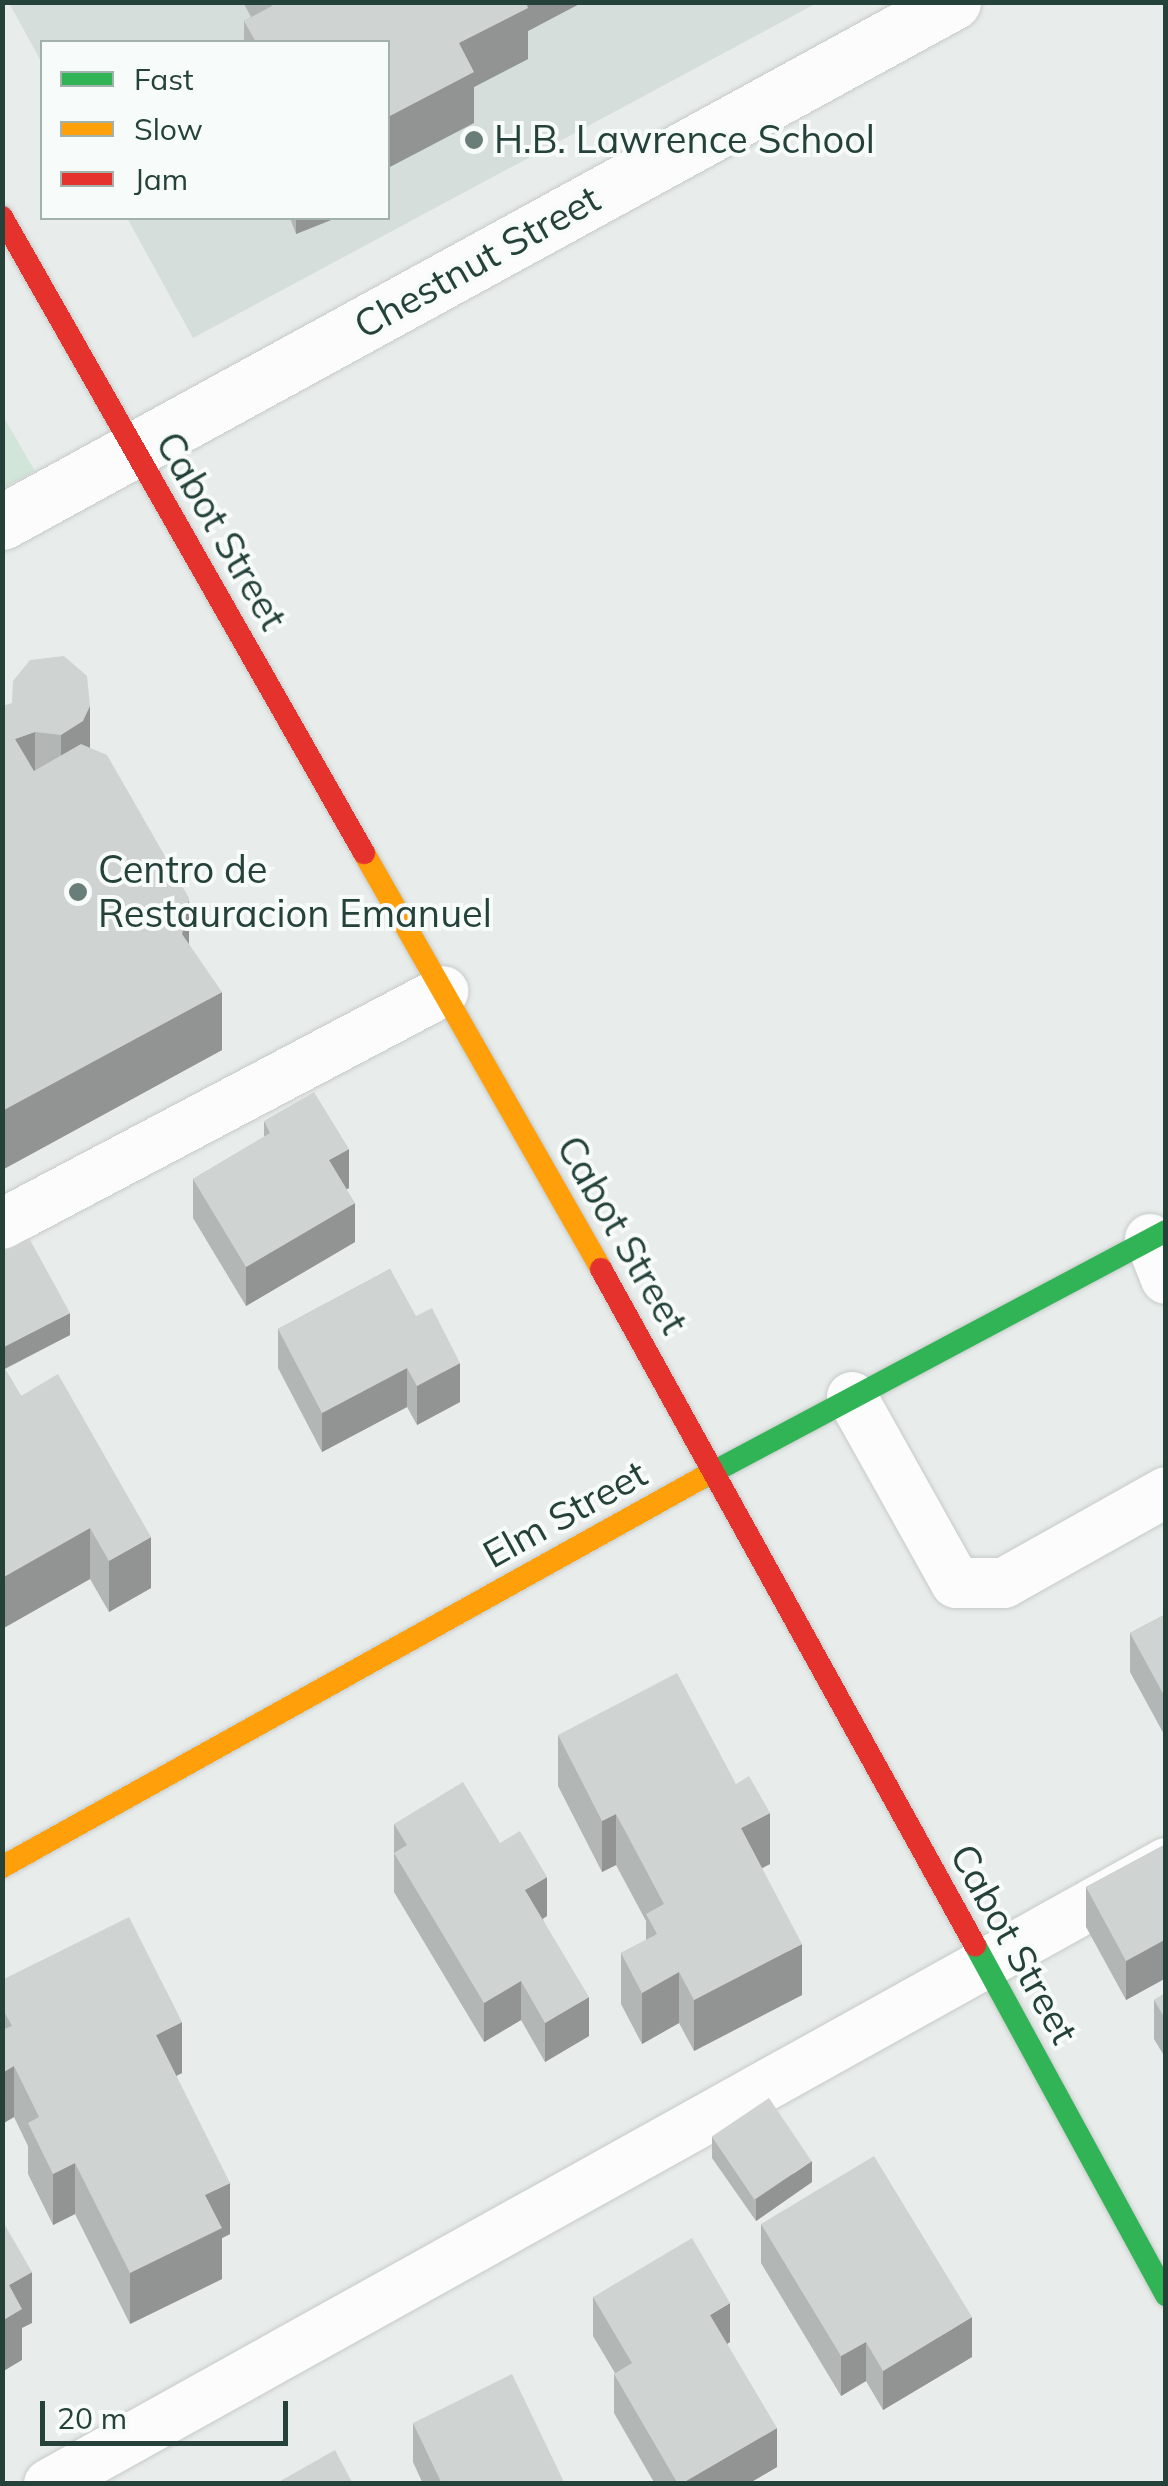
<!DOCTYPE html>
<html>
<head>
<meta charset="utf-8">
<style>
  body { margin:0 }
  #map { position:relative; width:1168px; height:2486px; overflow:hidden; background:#e8edeb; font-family:Mulish,sans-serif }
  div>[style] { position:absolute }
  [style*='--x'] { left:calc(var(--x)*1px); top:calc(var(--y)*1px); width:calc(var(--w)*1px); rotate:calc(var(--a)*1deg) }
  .built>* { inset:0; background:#d6dedb }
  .green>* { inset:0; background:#d1e6d8 }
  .roads { filter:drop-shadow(0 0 2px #c5cac8) drop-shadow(0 0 2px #c5cac8) }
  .lane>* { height:50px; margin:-25px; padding:0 25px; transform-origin:25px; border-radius:25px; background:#fcfcfc }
  .street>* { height:55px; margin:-27.5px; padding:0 27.5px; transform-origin:27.5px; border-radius:27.5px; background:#fcfcfc }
  .fast>* { height:22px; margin:-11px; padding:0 11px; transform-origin:11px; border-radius:11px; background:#30b455 }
  .slow>* { height:22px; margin:-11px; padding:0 11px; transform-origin:11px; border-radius:11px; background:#ff9f0a }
  .jam>* { height:22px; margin:-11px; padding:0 11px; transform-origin:11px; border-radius:11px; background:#e5322d }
  .wall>* { inset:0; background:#b2b6b5 }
  .shaded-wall>* { inset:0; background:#919493 }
  .building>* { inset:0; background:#cfd4d2; transform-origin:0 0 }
  .dots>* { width:28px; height:28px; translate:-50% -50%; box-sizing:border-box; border:5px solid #f7fbf9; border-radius:50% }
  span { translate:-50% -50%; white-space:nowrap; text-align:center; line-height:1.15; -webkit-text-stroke:8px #f7fbf9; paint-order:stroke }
  .poi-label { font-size:38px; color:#24423a }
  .left { translate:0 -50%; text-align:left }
  .street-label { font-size:38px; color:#24423a }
  .frame { position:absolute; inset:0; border:5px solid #24423a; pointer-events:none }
  .legend { position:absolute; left:40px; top:40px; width:350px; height:180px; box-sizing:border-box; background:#f7fbf9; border:2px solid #a3b1ad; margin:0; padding:12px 18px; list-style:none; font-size:30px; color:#24423a }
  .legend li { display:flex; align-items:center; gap:20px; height:50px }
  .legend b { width:50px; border:2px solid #a3b1ad }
  .scale { position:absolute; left:40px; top:2401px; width:248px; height:45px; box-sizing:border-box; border:5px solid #24423a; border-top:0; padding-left:12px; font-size:30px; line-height:35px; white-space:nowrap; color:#24423a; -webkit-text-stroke:8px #f7fbf9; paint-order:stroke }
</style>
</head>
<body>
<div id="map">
  <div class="built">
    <i style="clip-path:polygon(9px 3px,817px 3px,193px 338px,127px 218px,388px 218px,388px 42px,42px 42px,42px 63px)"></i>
  </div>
  <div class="green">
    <i style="clip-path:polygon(2px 414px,35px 471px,3px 488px,2px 488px)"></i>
  </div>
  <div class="roads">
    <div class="lane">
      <i style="--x:2;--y:1224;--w:499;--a:-27.8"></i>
      <i style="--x:1150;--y:1239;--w:43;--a:68.2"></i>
      <i style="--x:852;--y:1397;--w:213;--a:60.8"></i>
      <i style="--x:956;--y:1583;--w:48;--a:0"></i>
      <i style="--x:1004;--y:1583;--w:186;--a:-29.3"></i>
      <i style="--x:49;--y:2484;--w:1278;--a:-29.07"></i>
    </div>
    <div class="street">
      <i style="--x:2;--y:522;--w:1084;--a:-28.67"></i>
    </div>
    <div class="fast">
      <i style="--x:700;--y:1479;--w:528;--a:-28.02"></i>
      <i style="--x:975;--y:1945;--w:399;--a:61.4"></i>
    </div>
    <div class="slow">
      <i style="--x:364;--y:853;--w:479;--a:60.3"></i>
      <i style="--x:2;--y:1867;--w:799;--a:-29.07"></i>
    </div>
    <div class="jam">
      <i style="--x:2;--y:217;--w:732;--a:60.35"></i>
      <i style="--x:601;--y:1269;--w:773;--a:61.05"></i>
    </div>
  </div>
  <div class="wall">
    <i style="clip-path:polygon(243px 2px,583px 2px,528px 31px,528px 59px,474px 87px,474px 123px,388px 42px,244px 42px,244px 21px,251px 17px)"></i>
    <i style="clip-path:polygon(290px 218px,336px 218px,296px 234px)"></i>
    <i style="clip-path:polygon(2px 706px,90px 748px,189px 944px,222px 1050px,2px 1170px)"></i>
    <i style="clip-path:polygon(264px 1121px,349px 1188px,346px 1189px,355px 1242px,246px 1306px,193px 1218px,193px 1179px,264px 1137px)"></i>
    <i style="clip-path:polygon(2px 1252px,70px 1335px,5px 1369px,21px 1396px,151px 1588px,109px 1612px,90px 1579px,2px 1629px)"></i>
    <i style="clip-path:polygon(390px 1269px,460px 1402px,417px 1425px,407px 1407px,322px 1452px,278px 1368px,278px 1329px)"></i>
    <i style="clip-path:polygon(1166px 1614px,1166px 1738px,1130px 1672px,1130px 1633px)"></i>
    <i style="clip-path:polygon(558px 1735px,770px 1864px,762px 1868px,802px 1995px,694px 2051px,679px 2023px,642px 2044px,621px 2004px,621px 1953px,646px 1940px,646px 1921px,616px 1865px,602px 1872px,558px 1786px)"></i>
    <i style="clip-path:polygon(394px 1824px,500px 1843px,547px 1916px,543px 1919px,589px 2036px,545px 2062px,521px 2020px,484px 2042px,394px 1892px)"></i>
    <i style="clip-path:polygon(1166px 1844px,1166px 1978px,1126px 2000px,1086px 1927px,1086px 1887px)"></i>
    <i style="clip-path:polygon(2px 1980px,182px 2073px,176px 2076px,230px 2234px,222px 2238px,222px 2279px,130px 2324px,75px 2214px,53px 2225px,28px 2174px,28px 2146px,14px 2117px,2px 2124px)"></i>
    <i style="clip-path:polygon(1166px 1993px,1166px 2059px,1154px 2039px,1154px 2000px)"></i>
    <i style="clip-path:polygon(712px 2136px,812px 2182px,756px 2221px,712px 2158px)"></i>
    <i style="clip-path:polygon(761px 2224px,972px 2357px,883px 2410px,866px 2381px,841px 2396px,761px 2263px)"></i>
    <i style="clip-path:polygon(593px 2297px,730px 2342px,727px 2344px,777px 2467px,748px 2484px,655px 2484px,614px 2413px,614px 2374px,615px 2373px,593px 2336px)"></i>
    <i style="clip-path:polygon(413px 2423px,565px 2484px,423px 2484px,413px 2462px)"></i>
  </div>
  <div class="shaded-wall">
    <i style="clip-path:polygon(517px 2px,583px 2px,528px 31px,528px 59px,474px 87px,474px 123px,388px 168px,388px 117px,459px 43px)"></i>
    <i style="clip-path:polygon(296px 218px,336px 218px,296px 234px)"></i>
    <i style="clip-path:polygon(90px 706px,90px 764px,61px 793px,61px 735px)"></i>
    <i style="clip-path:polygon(35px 732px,35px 790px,15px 739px)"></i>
    <i style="clip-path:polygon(189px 898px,189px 956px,182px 934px)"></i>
    <i style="clip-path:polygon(222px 992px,222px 1050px,2px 1170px,2px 1111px)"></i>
    <i style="clip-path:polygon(349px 1149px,349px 1188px,329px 1200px,329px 1160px)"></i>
    <i style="clip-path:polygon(355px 1203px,355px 1242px,246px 1306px,246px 1267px)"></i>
    <i style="clip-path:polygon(70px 1313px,70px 1335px,2px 1370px,2px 1348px)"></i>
    <i style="clip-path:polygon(460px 1363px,460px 1402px,417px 1425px,417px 1386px)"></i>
    <i style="clip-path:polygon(407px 1368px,407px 1407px,322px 1452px,322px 1413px)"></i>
    <i style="clip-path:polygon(90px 1528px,90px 1579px,2px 1629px,2px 1578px)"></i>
    <i style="clip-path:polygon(151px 1537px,151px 1588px,109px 1612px,109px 1561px)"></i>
    <i style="clip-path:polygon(770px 1813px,770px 1864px,741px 1879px,741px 1828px)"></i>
    <i style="clip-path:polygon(616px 1814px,616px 1865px,602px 1872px,602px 1821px)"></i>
    <i style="clip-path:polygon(547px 1877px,547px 1916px,525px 1929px,525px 1890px)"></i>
    <i style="clip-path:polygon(1166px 1939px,1166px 1978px,1126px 2000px,1126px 1961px)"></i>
    <i style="clip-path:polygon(802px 1944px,802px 1995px,694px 2051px,694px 2000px)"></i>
    <i style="clip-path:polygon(679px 1972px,679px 2023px,642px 2044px,642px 1993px)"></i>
    <i style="clip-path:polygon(521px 1981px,521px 2020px,484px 2042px,484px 2003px)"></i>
    <i style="clip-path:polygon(589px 1997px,589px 2036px,545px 2062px,545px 2023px)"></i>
    <i style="clip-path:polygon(182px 2022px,182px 2073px,156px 2086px,156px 2035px)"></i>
    <i style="clip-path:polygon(14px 2066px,14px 2117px,2px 2124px,2px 2073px)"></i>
    <i style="clip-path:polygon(812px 2161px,812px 2182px,756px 2221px,756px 2199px)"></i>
    <i style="clip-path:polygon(75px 2163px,75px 2214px,53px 2225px,53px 2174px)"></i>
    <i style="clip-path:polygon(230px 2183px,230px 2234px,222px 2238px,222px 2279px,130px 2324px,130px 2273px,205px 2195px)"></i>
    <i style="clip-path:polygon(32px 2272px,32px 2323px,22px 2328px,22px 2360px,2px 2372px,2px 2321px,9px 2285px)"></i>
    <i style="clip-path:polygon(730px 2303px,730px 2342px,710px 2354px,710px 2315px)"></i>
    <i style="clip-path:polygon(972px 2317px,972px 2357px,883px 2410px,883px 2371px)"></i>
    <i style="clip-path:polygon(866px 2342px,866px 2381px,841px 2396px,841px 2356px)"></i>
    <i style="clip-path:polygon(777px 2428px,777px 2467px,748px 2484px,681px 2484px)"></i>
  </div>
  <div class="building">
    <i style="clip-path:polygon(270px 2px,526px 2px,528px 8px,459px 43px,474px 72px,388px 117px,388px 42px,256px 42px,244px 21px,272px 6px)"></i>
    <i style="clip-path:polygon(64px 656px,87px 676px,90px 706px,83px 721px,61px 735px,35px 732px,15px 739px,34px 771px,81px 744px,107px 755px,189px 898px,182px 934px,222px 992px,2px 1111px,2px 706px,12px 703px,13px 681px,30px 660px)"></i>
    <i style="clip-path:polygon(314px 1092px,349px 1149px,329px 1160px,355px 1203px,246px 1267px,193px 1179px,270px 1133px,264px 1121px)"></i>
    <i style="clip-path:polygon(29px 1238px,70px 1313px,2px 1348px,2px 1252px)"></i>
    <i style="clip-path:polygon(390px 1269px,416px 1316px,432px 1308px,460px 1363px,417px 1386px,407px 1368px,322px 1413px,278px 1329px)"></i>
    <i style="clip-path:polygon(5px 1369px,21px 1396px,58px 1374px,151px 1537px,109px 1561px,90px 1528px,2px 1578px,2px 1370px)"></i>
    <i style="clip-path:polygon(1166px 1614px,1166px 1699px,1130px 1633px)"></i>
    <i style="clip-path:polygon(677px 1673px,736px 1784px,749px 1776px,770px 1813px,741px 1828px,802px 1944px,694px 2000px,679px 1972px,642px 1993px,621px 1953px,657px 1934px,646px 1914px,664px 1904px,616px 1814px,602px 1821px,558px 1735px)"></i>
    <i style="clip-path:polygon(463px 1782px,500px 1843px,520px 1831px,547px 1877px,525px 1890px,589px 1997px,545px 2023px,521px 1981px,484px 2003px,394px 1853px,407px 1845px,394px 1824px)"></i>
    <i style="clip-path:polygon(1166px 1844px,1166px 1939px,1126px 1961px,1086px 1887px)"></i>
    <i style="clip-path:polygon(129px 1917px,182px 2022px,156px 2035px,230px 2183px,205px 2195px,222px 2228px,130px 2273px,75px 2163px,53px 2174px,28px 2123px,39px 2117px,14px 2066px,2px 2073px,2px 2030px,12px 2026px,2px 2008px,2px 1980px)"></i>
    <i style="clip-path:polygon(1166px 1993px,1166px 2020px,1154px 2000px)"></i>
    <i style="left:769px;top:2098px;width:76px;height:69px;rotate:56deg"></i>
    <i style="clip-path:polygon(874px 2156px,972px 2317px,883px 2371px,866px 2342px,841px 2356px,761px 2224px)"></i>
    <i style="clip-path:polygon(2px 2220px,32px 2272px,9px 2285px,22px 2309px,2px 2321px)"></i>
    <i style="clip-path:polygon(692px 2238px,730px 2303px,710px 2315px,777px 2428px,681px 2484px,678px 2484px,614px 2374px,632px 2363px,593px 2297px)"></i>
    <i style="clip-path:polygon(512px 2374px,565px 2484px,442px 2484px,413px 2423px)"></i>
    <i style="clip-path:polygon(335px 2450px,353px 2484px,275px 2484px)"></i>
  </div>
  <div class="dots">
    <i style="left:474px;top:140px;background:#697e78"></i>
    <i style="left:78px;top:892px;background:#697e78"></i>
  </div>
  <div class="poi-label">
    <span class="left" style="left:494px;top:140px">H.B. Lawrence School</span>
    <span class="left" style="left:98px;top:892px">Centro de<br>Restauracion Emanuel</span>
  </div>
  <div class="street-label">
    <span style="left:477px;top:262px;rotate:-29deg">Chestnut Street</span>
    <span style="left:221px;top:531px;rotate:60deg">Cabot Street</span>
    <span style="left:622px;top:1235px;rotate:60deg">Cabot Street</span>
    <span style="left:565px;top:1514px;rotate:-29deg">Elm Street</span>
    <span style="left:1014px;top:1944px;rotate:61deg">Cabot Street</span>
  </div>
  <div class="frame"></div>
  <ul class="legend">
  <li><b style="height:12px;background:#30b455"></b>Fast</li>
  <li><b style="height:12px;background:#ff9f0a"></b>Slow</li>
  <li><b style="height:12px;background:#e5322d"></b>Jam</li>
  </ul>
  <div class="scale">20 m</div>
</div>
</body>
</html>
